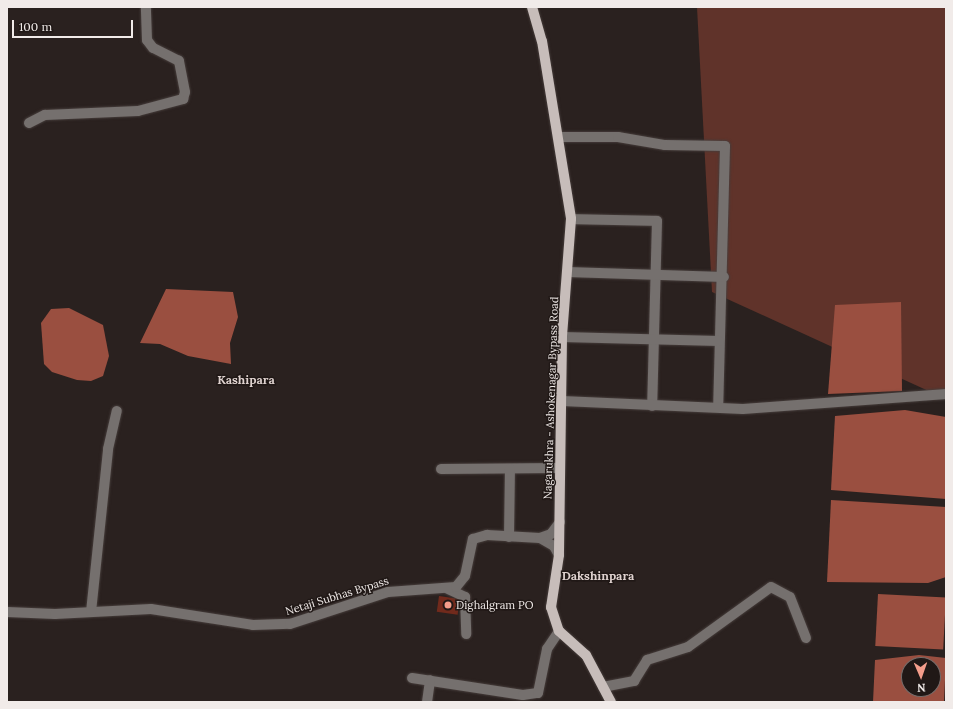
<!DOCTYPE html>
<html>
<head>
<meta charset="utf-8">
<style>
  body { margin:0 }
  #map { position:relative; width:953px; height:709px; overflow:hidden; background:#2a211f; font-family:Lora,serif }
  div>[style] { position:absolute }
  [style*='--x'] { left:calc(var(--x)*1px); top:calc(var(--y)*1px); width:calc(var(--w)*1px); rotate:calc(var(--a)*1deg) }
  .green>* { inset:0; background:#60332a }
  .water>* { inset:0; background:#9a4f40; transform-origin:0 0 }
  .building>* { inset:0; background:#712a1c; transform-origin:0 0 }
  .roads { filter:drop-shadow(0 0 1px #463d3b) drop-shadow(0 0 1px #463d3b) }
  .minor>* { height:10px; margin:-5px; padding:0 5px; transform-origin:5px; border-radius:5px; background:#75706e }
  .major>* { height:10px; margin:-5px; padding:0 5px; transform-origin:5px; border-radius:5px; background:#c7bdba }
  .dots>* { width:11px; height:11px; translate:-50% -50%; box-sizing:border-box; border:2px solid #201816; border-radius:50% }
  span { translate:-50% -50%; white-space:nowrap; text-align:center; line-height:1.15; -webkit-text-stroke:3px #201816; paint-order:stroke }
  .street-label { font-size:11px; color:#f1ebe9 }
  .poi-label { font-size:11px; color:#f1ebe9 }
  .left { translate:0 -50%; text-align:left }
  .neighbourhood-label { font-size:12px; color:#dfd2cf; font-weight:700 }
  .frame { position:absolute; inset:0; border:8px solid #f1ebe9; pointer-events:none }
  .north { position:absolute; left:901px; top:657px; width:40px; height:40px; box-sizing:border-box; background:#201816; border:1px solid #746c6a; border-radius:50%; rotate:178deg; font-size:11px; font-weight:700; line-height:16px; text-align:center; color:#f1ebe9 }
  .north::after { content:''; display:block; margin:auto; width:14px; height:18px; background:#f49d8b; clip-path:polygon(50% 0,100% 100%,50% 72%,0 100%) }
  .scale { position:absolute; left:12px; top:20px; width:121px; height:18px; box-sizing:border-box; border:2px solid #f1ebe9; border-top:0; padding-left:5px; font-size:12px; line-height:14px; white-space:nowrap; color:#f1ebe9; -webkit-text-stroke:3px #201816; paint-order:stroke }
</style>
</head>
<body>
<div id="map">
  <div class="green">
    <i style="clip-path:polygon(697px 7px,946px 7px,946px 399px,712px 292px)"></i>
  </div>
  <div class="water">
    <i style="clip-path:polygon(166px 289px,233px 292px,238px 317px,230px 343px,231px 364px,188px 356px,160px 344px,140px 343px)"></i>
    <i style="clip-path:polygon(901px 302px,902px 391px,828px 394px,835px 305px)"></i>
    <i style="clip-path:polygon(69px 308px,103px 325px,109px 356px,103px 376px,91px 381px,77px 380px,52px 372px,44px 364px,41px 323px,51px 309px)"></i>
    <i style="clip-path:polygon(905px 410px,946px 417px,946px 499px,831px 490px,835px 416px)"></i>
    <i style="clip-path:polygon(831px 500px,946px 507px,946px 577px,928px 583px,827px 582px)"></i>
    <i style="left:878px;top:594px;width:68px;height:52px;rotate:3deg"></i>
    <i style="clip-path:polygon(evenodd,919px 655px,946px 658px,944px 702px,873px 702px,875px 660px,919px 655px,909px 665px,933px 665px,933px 689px,909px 689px,909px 665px)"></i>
  </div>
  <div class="building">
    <i style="left:439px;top:596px;width:21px;height:16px;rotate:8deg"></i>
  </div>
  <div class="roads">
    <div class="minor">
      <i style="--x:29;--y:123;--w:18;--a:-27"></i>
      <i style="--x:45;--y:115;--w:93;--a:-2.5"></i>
      <i style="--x:138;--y:111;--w:47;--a:-14.9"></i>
      <i style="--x:183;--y:99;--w:7;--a:-74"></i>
      <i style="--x:185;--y:92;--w:32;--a:-101"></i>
      <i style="--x:179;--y:61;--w:29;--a:-153"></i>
      <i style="--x:153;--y:48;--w:10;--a:-127"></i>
      <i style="--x:147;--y:40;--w:33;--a:-92"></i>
      <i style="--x:559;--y:137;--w:59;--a:0"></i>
      <i style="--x:618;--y:137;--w:48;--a:9.7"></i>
      <i style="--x:665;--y:145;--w:60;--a:1"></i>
      <i style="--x:725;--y:146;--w:261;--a:91.5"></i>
      <i style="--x:571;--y:219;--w:86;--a:1.3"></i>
      <i style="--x:657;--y:221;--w:185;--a:91.5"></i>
      <i style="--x:567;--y:272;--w:157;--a:1.8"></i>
      <i style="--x:562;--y:337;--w:157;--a:1.5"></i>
      <i style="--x:562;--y:401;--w:181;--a:2.5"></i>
      <i style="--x:743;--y:409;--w:204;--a:-4.2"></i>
      <i style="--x:441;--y:469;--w:119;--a:-0.5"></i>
      <i style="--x:509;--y:537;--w:68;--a:-89.2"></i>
      <i style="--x:540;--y:538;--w:16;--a:30"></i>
      <i style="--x:554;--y:546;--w:10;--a:61"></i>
      <i style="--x:448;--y:589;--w:19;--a:25"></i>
      <i style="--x:465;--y:597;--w:37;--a:88"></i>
      <i style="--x:7;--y:612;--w:48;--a:2.4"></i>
      <i style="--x:55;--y:614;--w:96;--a:-3"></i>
      <i style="--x:151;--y:609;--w:103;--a:8.9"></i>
      <i style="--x:253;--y:625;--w:37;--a:-2"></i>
      <i style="--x:290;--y:624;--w:103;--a:-18.1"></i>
      <i style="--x:388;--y:592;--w:68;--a:-4.2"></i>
      <i style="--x:456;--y:587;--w:14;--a:-51"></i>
      <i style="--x:465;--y:576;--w:38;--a:-78"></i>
      <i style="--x:473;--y:539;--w:15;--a:-16"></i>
      <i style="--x:487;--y:535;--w:53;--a:3.2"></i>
      <i style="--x:540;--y:538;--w:12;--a:-20"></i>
      <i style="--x:551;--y:534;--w:15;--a:-53"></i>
      <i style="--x:91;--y:612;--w:164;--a:-84"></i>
      <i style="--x:108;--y:449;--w:39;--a:-77"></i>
      <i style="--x:412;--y:678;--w:112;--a:8.7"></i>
      <i style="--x:523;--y:695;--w:15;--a:-8"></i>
      <i style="--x:538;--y:693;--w:45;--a:-78.4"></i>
      <i style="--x:547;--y:649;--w:22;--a:-56"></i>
      <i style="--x:603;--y:687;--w:32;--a:-11"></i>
      <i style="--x:634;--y:681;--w:25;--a:-58"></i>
      <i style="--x:647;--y:660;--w:43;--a:-17.6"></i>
      <i style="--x:688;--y:647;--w:102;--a:-35.9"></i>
      <i style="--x:771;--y:587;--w:21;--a:28"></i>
      <i style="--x:790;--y:597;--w:44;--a:68.7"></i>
      <i style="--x:427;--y:702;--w:22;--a:-82"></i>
    </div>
    <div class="major">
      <i style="--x:532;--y:7;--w:35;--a:74"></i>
      <i style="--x:542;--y:41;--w:180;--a:80.7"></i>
      <i style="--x:571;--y:219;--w:118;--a:94.4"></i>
      <i style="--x:562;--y:337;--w:218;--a:90.8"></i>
      <i style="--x:559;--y:555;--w:53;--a:98.7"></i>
      <i style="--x:551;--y:607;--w:25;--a:72"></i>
      <i style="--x:559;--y:631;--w:36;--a:42"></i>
      <i style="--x:586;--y:655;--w:53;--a:62"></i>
    </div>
  </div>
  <div class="dots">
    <i style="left:448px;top:605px;background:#f49d8b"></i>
  </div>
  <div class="street-label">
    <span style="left:551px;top:398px;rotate:-88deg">Nagarukhra - Ashokenagar Bypass Road</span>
    <span style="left:337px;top:596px;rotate:-17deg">Netaji Subhas Bypass</span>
  </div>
  <div class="poi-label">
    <span class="left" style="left:456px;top:605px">Dighalgram PO</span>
  </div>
  <div class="neighbourhood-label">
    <span style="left:246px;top:380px">Kashipara</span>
    <span style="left:598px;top:576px">Dakshinpara</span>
  </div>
  <div class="frame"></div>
  <div class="north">N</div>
  <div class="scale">100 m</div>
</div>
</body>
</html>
